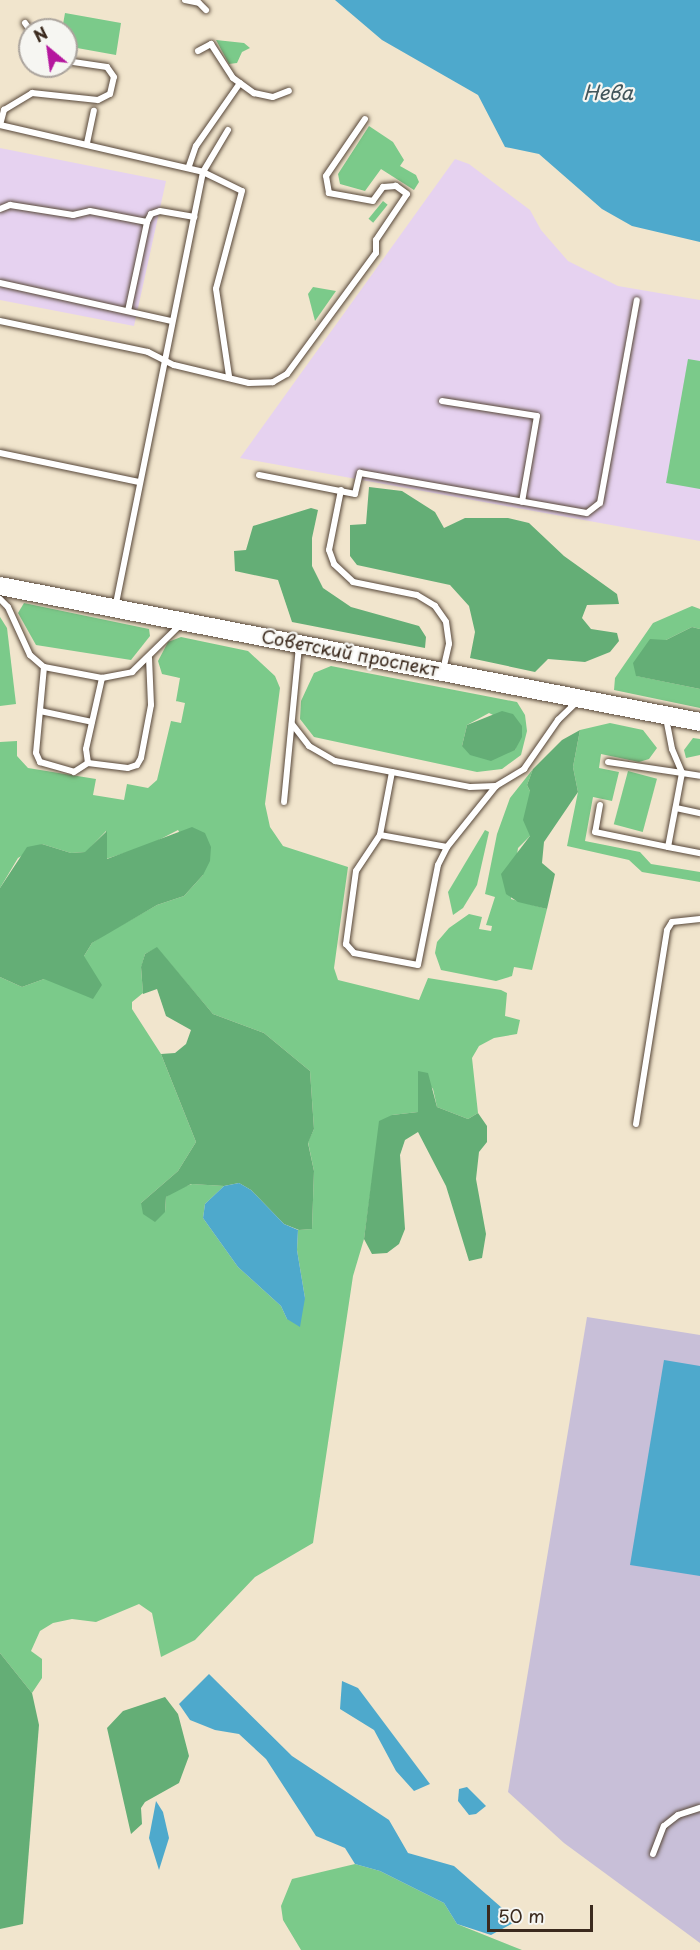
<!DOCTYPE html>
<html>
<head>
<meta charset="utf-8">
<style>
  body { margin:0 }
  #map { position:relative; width:700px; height:1950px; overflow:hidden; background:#f1e5cd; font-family:"Playpen Sans",sans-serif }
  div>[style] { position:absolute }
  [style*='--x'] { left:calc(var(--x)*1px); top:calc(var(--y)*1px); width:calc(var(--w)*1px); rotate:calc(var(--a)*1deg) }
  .built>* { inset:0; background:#e6d2f0 }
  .industrial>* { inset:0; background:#c8bfd8 }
  .green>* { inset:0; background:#7bca8a; transform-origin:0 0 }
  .forest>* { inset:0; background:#64ae76 }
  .water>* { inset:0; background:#4ea9cc }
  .roads { filter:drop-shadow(0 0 2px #564638) drop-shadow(0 0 2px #564638) }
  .service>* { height:6px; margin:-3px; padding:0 3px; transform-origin:3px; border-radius:3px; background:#fff }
  .primary>* { height:18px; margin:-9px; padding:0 9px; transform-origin:9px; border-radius:9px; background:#fff }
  span { translate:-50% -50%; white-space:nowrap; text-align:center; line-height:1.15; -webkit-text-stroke:4.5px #f6f6f2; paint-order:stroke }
  .street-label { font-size:18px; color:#3b2a1e }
  .water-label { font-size:20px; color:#42565b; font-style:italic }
  .north { position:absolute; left:18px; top:18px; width:60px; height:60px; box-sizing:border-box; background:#f6f6f2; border:2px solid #aba49d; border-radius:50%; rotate:331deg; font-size:16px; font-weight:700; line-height:24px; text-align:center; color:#3b2a1e }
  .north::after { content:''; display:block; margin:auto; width:21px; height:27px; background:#b5179e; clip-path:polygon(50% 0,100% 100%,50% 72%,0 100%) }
  .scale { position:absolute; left:487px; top:1905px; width:106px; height:27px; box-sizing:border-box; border:3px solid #3b2a1e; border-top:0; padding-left:8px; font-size:18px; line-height:21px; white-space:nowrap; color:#3b2a1e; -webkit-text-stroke:4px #f6f6f2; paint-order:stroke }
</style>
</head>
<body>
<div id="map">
  <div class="built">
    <i style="clip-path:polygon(0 148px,166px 181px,134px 326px,0 300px)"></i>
    <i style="clip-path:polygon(455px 159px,469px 164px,530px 210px,541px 230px,568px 261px,618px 286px,700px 300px,700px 541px,240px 458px)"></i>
  </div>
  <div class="industrial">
    <i style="clip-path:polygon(587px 1317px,700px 1335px,700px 1943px,564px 1843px,508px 1792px)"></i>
  </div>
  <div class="green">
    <i style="clip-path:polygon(65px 13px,121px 23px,116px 55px,66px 46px,66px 30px,62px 30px)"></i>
    <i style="clip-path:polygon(216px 40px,244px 43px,250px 48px,242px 52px,237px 63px,229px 64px)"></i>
    <i style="clip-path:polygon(369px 126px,393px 142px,404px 160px,400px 166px,416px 175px,419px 182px,414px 190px,381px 169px,365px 191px,340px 184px,338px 174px)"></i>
    <i style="left:383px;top:201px;width:6px;height:23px;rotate:39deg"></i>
    <i style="clip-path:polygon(313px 287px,336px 291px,315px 321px,308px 294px)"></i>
    <i style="clip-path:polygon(688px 359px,700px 361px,700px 489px,666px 483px)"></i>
    <i style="clip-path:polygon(24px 603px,149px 629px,150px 636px,131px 660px,36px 645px,18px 613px)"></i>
    <i style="clip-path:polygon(692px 606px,700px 609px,700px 629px,692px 627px,666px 640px,637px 676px,700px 689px,700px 708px,614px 690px,615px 678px,653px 623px)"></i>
    <i style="clip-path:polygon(0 617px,7px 628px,16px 704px,0 706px)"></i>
    <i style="clip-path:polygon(evenodd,181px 637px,248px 651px,275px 676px,280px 688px,265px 804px,270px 827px,283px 846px,348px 867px,334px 968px,338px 980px,419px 1000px,428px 978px,501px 990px,507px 993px,505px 1016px,520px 1020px,517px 1034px,494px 1038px,479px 1046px,472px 1058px,478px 1113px,468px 1119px,437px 1107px,433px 1089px,418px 1072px,418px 1112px,392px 1115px,372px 1181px,364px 1239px,353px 1276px,313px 1543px,255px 1577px,195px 1640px,161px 1657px,152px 1613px,139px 1604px,96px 1622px,72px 1619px,53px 1623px,40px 1631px,31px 1651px,42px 1659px,42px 1678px,32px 1693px,0 1653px,0 977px,22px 987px,44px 979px,84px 956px,92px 943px,104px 935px,157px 905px,184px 896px,203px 875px,178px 830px,149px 845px,106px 859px,106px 831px,86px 852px,71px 853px,42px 844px,18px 858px,0 888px,0 742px,17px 741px,17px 756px,28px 768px,96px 779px,93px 795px,124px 800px,127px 784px,148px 788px,157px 780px,171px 721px,181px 723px,185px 703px,176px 701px,180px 678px,162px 674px,158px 661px,168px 642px,181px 637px,157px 948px,213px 1014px,264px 1033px,310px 1071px,314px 1129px,308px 1142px,314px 1171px,312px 1229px,298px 1230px,297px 1250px,305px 1298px,287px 1319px,281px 1306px,238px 1267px,203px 1218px,205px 1204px,224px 1186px,192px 1184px,177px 1189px,166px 1197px,165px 1212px,141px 1203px,178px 1171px,196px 1142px,161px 1054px,132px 1009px,132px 1002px,143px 993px,141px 968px,145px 954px,157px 948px)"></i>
    <i style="clip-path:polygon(evenodd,331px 666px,517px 702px,525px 715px,527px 731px,521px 755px,502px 769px,477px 772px,314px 737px,300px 719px,301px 701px,314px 673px,331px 666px,489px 713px,522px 729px,515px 750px,462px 746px,467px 725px,489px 713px)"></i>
    <i style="clip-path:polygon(610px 723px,643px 730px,657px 748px,649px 759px,639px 762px,601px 754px,599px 768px,619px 772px,612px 801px,593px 797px,585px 841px,640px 852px,651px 864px,700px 872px,700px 882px,642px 872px,629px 860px,567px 846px,578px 792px,573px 767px,580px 730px)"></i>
    <i style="clip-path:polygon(693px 738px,700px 739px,700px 755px,686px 758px,684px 750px)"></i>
    <i style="clip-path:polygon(533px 769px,527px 785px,530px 791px,530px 836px,518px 848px,511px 899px,547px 909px,532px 970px,514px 967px,512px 976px,496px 981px,441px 970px,435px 953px,437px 942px,449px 928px,469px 914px,482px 917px,479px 929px,491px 931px,492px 926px,486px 925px,495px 897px,485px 894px,497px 834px,510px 798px)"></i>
    <i style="left:628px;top:771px;width:30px;height:55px;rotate:15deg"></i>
    <i style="clip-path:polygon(485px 830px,489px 832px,477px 885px,463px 908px,453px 915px,448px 892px)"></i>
    <i style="clip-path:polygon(355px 1864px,380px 1871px,444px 1903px,457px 1924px,522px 1950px,301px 1950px,283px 1920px,281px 1906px,292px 1879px)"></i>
  </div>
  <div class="forest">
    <i style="clip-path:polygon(369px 487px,402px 491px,435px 512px,444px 528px,465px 518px,508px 518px,529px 523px,564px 556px,617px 594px,619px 604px,587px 605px,582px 618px,591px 629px,617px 633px,619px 641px,610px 652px,585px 662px,548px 659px,535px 672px,470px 658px,475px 632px,469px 606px,450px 585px,357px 565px,350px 556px,350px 525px,366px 524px)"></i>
    <i style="clip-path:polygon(311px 508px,318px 510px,312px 538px,312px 566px,323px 588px,351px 607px,419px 626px,426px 637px,425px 648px,292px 622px,278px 580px,235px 571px,234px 551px,246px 550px,253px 526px)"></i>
    <i style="clip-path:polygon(692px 627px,700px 629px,700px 689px,636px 676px,633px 663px,650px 639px,666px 640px)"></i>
    <i style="clip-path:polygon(502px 711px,513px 714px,522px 726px,522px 737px,515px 750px,491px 761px,470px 755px,462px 746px,467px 725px)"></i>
    <i style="clip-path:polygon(580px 730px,573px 767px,578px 792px,544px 842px,542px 863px,555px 874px,547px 909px,518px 902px,506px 894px,501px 874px,530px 836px,523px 820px,530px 791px,527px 785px,533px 769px,562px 740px)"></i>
    <i style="clip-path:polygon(192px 827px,205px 833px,211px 847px,210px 861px,203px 875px,184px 896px,157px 905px,92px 943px,84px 956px,102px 985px,93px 999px,44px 979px,22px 987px,0 977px,0 888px,27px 847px,42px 844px,71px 853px,85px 852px,107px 831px,107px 859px)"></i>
    <i style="clip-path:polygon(157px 947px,213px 1014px,264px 1033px,310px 1071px,314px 1129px,308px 1143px,314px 1171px,312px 1229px,299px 1230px,284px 1224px,251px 1190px,239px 1183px,224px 1186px,191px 1184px,166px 1197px,165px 1212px,155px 1222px,143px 1214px,141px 1203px,178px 1171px,196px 1142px,161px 1054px,175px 1053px,186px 1044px,191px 1030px,166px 1016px,157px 989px,143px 994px,141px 967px,145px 954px)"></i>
    <i style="clip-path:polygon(418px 1071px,428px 1073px,437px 1107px,468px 1119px,478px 1113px,487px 1126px,487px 1142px,479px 1152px,476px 1179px,486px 1234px,482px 1258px,469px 1261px,446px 1186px,418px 1132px,405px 1140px,400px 1155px,405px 1229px,399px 1244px,387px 1253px,372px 1254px,364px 1239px,379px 1121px,392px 1115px,418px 1112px)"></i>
    <i style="clip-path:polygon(0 1653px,32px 1693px,39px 1725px,23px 1924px,0 1929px)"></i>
    <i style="clip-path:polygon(165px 1697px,178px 1714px,189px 1756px,179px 1783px,145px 1802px,141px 1808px,142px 1824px,131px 1834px,107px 1728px,123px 1711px)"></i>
  </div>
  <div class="water">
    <i style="clip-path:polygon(335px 0,700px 0,700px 242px,632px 226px,602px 209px,539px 154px,505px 147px,478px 95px,382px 40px)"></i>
    <i style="clip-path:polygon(239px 1183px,251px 1190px,284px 1224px,298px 1230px,297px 1250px,305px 1298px,300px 1327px,287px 1319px,281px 1306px,238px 1267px,203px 1218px,205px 1204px,224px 1186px)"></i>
    <i style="clip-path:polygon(664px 1360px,700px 1366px,700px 1576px,630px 1565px)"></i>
    <i style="clip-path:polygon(209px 1674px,292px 1756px,389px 1820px,408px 1853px,454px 1866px,517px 1921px,491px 1935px,457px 1924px,444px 1903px,380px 1871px,355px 1864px,345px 1848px,316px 1836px,266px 1759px,239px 1734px,215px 1730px,190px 1720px,179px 1704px)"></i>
    <i style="clip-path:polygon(342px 1681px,358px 1688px,430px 1784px,414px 1791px,396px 1771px,374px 1730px,340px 1709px)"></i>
    <i style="clip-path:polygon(467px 1787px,486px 1806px,476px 1814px,469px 1815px,458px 1801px,459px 1789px)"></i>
    <i style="clip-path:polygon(156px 1801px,163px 1812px,169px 1838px,159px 1870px,149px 1838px)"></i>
  </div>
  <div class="roads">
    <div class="service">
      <i style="--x:185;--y:0;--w:14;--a:12"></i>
      <i style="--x:199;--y:3;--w:10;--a:45"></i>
      <i style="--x:25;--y:23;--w:9;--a:54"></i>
      <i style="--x:198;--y:51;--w:15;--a:-28"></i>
      <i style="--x:211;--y:44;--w:40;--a:57.1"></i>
      <i style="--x:233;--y:78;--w:26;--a:36"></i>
      <i style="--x:254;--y:93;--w:19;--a:12"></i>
      <i style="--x:273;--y:97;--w:17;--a:-21"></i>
      <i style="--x:0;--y:125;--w:208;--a:13"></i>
      <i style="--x:203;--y:172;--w:445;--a:101.4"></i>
      <i style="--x:0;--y:125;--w:16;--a:-75"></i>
      <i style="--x:4;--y:110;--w:33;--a:-31"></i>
      <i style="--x:32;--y:93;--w:66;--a:6.1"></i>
      <i style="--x:98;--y:100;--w:13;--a:-27"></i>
      <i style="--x:110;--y:94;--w:17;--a:-77"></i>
      <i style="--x:114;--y:77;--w:12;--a:-125"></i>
      <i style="--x:107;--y:67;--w:41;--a:-171.7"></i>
      <i style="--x:228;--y:130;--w:49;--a:120.8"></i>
      <i style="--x:203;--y:172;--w:43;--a:26"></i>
      <i style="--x:242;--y:191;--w:101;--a:104.9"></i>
      <i style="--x:216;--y:289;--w:88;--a:81.5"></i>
      <i style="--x:87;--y:143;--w:33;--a:-78"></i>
      <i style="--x:189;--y:166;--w:21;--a:-71"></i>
      <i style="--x:196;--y:146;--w:77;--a:-55.1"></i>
      <i style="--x:0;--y:209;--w:11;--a:-22"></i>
      <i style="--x:10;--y:205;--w:64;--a:9"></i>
      <i style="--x:73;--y:215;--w:17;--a:-13"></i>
      <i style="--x:90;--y:211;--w:58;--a:10.9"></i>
      <i style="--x:147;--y:222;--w:9;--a:-63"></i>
      <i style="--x:151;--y:214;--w:9;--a:-18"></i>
      <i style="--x:160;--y:211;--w:35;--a:10"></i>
      <i style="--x:0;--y:283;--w:176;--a:12.5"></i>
      <i style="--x:128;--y:311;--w:91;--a:-77.9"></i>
      <i style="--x:0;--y:321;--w:151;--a:11.8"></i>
      <i style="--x:148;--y:352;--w:29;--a:27"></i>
      <i style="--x:174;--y:365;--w:77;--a:13.5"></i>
      <i style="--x:249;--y:383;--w:24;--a:-2"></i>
      <i style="--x:273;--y:382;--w:16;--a:-30"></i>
      <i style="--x:287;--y:374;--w:150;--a:-53.7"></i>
      <i style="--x:376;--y:253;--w:13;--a:-90"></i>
      <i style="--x:376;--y:240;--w:55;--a:-56"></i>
      <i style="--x:407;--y:194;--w:14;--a:-144"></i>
      <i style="--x:396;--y:186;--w:13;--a:176"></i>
      <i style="--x:383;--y:187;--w:17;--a:126"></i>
      <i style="--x:373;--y:201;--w:45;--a:-169.7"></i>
      <i style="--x:329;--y:193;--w:17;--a:-100"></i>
      <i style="--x:326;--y:176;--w:69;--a:-55.6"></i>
      <i style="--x:442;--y:401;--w:96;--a:9"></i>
      <i style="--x:537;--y:416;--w:87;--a:99.9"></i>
      <i style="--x:0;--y:453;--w:142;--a:11.8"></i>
      <i style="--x:259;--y:475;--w:98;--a:11.2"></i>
      <i style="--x:355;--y:494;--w:22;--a:-77"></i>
      <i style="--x:360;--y:473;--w:230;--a:10"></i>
      <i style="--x:587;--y:513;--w:16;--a:-38"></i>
      <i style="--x:600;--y:503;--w:206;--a:-79.7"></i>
      <i style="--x:341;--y:490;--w:61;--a:101.3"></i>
      <i style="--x:329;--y:550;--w:15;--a:70"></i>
      <i style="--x:334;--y:564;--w:26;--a:43"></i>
      <i style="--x:353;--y:582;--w:65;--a:11.5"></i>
      <i style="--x:417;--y:595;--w:21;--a:31"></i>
      <i style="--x:435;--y:606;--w:19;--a:55"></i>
      <i style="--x:446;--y:622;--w:22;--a:82"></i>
      <i style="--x:449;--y:644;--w:27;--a:103"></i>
      <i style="--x:0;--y:599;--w:11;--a:45"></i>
      <i style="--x:8;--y:607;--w:53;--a:65.4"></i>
      <i style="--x:30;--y:655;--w:18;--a:41"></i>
      <i style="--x:44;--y:667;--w:59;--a:10.7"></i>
      <i style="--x:102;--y:678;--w:31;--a:-11"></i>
      <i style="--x:132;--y:672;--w:66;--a:-44.4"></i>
      <i style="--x:44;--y:667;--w:86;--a:95.3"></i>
      <i style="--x:36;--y:753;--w:10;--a:66"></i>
      <i style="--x:40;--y:762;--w:35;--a:16"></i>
      <i style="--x:74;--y:772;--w:17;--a:-33"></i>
      <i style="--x:88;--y:763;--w:40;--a:7.1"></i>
      <i style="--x:128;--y:768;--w:9;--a:-18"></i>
      <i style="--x:137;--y:765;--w:8;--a:-60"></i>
      <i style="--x:141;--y:758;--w:54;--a:-79.3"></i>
      <i style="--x:151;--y:705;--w:47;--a:-92.4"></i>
      <i style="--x:40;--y:711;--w:53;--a:11.9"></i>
      <i style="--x:666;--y:718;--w:32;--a:79"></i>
      <i style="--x:672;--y:749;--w:26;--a:67"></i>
      <i style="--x:682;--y:773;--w:18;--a:9"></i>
      <i style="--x:292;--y:724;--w:28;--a:52"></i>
      <i style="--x:309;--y:746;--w:30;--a:30"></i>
      <i style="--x:335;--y:761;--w:137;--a:10.9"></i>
      <i style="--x:470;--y:787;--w:26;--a:-2"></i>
      <i style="--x:496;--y:786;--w:33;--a:-31"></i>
      <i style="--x:524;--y:769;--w:60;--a:-55.2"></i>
      <i style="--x:558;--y:720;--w:28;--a:-44"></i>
      <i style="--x:608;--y:762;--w:75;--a:8.5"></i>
      <i style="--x:682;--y:773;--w:75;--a:100.7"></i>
      <i style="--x:668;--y:847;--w:33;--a:11"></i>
      <i style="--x:88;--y:763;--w:14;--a:-98"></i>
      <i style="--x:86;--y:749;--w:73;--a:-77.3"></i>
      <i style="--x:392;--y:772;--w:64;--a:100.8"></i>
      <i style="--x:380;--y:835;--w:68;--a:10.2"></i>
      <i style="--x:447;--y:847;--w:78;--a:-51.2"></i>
      <i style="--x:284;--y:802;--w:156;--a:-84.5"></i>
      <i style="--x:600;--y:805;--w:27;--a:100"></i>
      <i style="--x:595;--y:832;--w:75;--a:11.6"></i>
      <i style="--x:676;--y:808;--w:25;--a:12"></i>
      <i style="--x:380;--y:835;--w:43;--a:123.7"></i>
      <i style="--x:356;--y:871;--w:74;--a:97.8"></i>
      <i style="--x:346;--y:944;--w:12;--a:48"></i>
      <i style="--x:354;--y:953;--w:65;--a:10.6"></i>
      <i style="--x:418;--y:965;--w:102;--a:-78.7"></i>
      <i style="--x:438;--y:865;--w:20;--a:-63"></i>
      <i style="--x:636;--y:1124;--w:196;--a:-80.9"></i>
      <i style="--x:667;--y:930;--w:9;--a:-58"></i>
      <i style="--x:672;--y:922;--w:28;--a:-6"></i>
      <i style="--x:653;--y:1854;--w:30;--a:-69"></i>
      <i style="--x:664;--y:1826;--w:18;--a:-38"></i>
      <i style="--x:678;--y:1815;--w:23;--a:-18"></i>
    </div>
    <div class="primary">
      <i style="--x:0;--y:586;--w:713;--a:10.99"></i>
    </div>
  </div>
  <div class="street-label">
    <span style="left:350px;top:653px;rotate:11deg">Советский проспект</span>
  </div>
  <div class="water-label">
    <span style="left:608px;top:92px">Нева</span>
  </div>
  <div class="north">N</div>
  <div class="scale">50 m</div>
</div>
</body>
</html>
